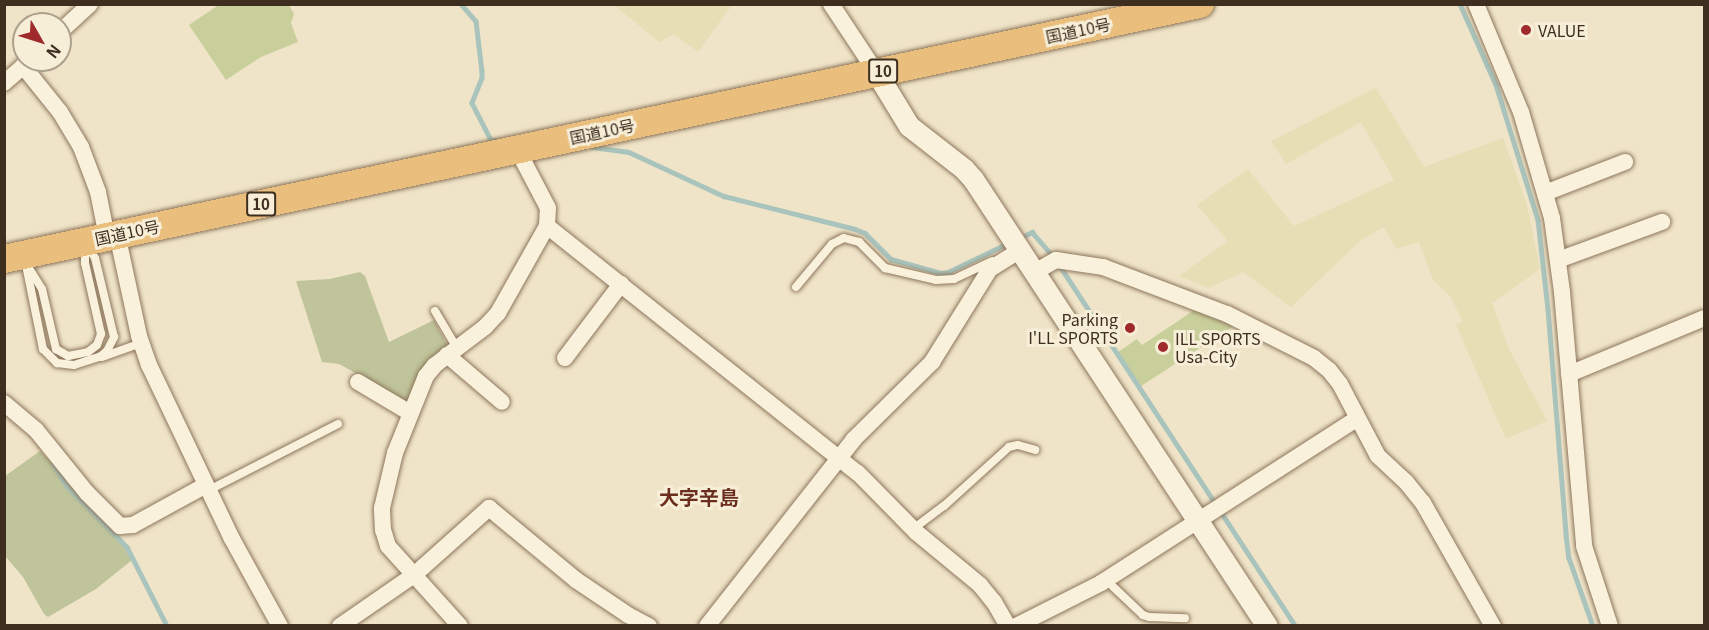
<!DOCTYPE html>
<html>
<head>
<meta charset="utf-8">
<style>
  body { margin:0 }
  #map { position:relative; width:1709px; height:630px; overflow:hidden; background:#f0e4c8; font-family:Georgia,"Noto Sans JP",serif }
  div>[style] { position:absolute }
  [style*='--x'] { left:calc(var(--x)*1px); top:calc(var(--y)*1px); width:calc(var(--w)*1px); rotate:calc(var(--a)*1deg) }
  .farmland>* { inset:0; background:#e6deb5 }
  .green>* { inset:0; background:#c9cf9b }
  .cemetery>* { inset:0; background:#bfc49a }
  .stream>* { height:4.5px; margin:-2.25px; padding:0 2.25px; transform-origin:2.25px; border-radius:2.25px; background:#a9c4bc }
  .roads { filter:drop-shadow(0 0 2px #8d765c) drop-shadow(0 0 2px #8d765c) }
  .service>* { height:8px; margin:-4px; padding:0 4px; transform-origin:4px; border-radius:4px; background:#faf1dc }
  .minor>* { height:16px; margin:-8px; padding:0 8px; transform-origin:8px; border-radius:8px; background:#faf1dc }
  .tertiary>* { height:21px; margin:-10.5px; padding:0 10.5px; transform-origin:10.5px; border-radius:10.5px; background:#faf1dc }
  .trunk>* { height:28px; margin:-14px; padding:0 14px; transform-origin:14px; border-radius:14px; background:#eabe7c }
  .dots>* { width:16px; height:16px; translate:-50% -50%; box-sizing:border-box; border:3px solid #f7eed8; border-radius:50% }
  span { translate:-50% -50%; white-space:nowrap; text-align:center; line-height:1.15; -webkit-text-stroke:6px #f7eed8; paint-order:stroke }
  .shield-label span { padding:2px 4px; background:#f7eed8; border:2px solid; border-radius:4px; -webkit-text-stroke-width:0 }
  .shield-label { font-size:15px; color:#3d2e20; font-weight:700 }
  .street-label { font-size:16px; color:#3d2e20 }
  .poi-label { font-size:16px; color:#3d2e20 }
  .left { translate:0 -50%; text-align:left }
  .right { translate:-100% -50%; text-align:right }
  .quarter-label { font-size:20px; color:#6b2e1e; font-weight:700 }
  .frame { position:absolute; inset:0; border:6px solid #3d2e20; pointer-events:none }
  .north { position:absolute; left:12px; top:12px; width:60px; height:60px; box-sizing:border-box; background:#f7eed8; border:2px solid #ada18e; border-radius:50%; rotate:129deg; font-size:16px; font-weight:700; line-height:24px; text-align:center; color:#3d2e20 }
  .north::after { content:''; display:block; margin:auto; width:21px; height:27px; background:#9e2a2b; clip-path:polygon(50% 0,100% 100%,50% 72%,0 100%) }
</style>
</head>
<body>
<div id="map">
  <div class="farmland">
    <i style="clip-path:polygon(614px 5px,614px 4px,732px 5px,698px 52px,674px 34px,659px 42px)"></i>
    <i style="clip-path:polygon(1376px 88px,1424px 167px,1503px 138px,1527px 205px,1540px 269px,1492px 303px,1509px 349px,1547px 421px,1506px 439px,1456px 325px,1462px 321px,1451px 297px,1433px 280px,1419px 242px,1396px 249px,1384px 227px,1361px 240px,1291px 307px,1243px 272px,1209px 288px,1179px 276px,1228px 241px,1197px 205px,1248px 169px,1294px 226px,1394px 180px,1361px 122px,1286px 164px,1271px 141px)"></i>
  </div>
  <div class="green">
    <i style="clip-path:polygon(220px 4px,289px 5px,294px 14px,291px 23px,298px 42px,261px 57px,226px 80px,189px 25px)"></i>
    <i style="clip-path:polygon(1196px 309px,1237px 324px,1141px 386px,1118px 352px,1137px 339px,1142px 345px)"></i>
  </div>
  <div class="cemetery">
    <i style="clip-path:polygon(360px 272px,365px 276px,389px 342px,434px 320px,448px 346px,408px 402px,339px 364px,322px 362px,296px 281px,330px 279px)"></i>
    <i style="clip-path:polygon(40px 451px,52px 463px,62px 482px,121px 543px,132px 560px,96px 589px,48px 617px,44px 614px,23px 577px,5px 556px,5px 476px)"></i>
  </div>
  <div class="stream">
    <i style="--x:461;--y:4;--w:23;--a:49"></i>
    <i style="--x:476;--y:21;--w:50;--a:83.2"></i>
    <i style="--x:482;--y:71;--w:7;--a:90"></i>
    <i style="--x:482;--y:78;--w:27;--a:112"></i>
    <i style="--x:472;--y:103;--w:42;--a:62.8"></i>
    <i style="--x:491;--y:140;--w:7;--a:0"></i>
    <i style="--x:1460;--y:4;--w:89;--a:66"></i>
    <i style="--x:1496;--y:85;--w:141;--a:72.7"></i>
    <i style="--x:1538;--y:220;--w:90;--a:83.6"></i>
    <i style="--x:1548;--y:309;--w:227;--a:85.4"></i>
    <i style="--x:1566;--y:535;--w:23;--a:83"></i>
    <i style="--x:1569;--y:558;--w:72;--a:70.6"></i>
    <i style="--x:593;--y:147;--w:36;--a:8"></i>
    <i style="--x:629;--y:152;--w:105;--a:24.9"></i>
    <i style="--x:724;--y:196;--w:135;--a:14.1"></i>
    <i style="--x:855;--y:229;--w:11;--a:22"></i>
    <i style="--x:865;--y:233;--w:37;--a:45"></i>
    <i style="--x:891;--y:259;--w:52;--a:15.6"></i>
    <i style="--x:941;--y:273;--w:7;--a:-8"></i>
    <i style="--x:948;--y:272;--w:60;--a:-25.7"></i>
    <i style="--x:1026;--y:235;--w:7;--a:-27"></i>
    <i style="--x:1032;--y:232;--w:33;--a:49"></i>
    <i style="--x:1060;--y:266;--w:430;--a:56.8"></i>
    <i style="--x:53;--y:463;--w:27;--a:59"></i>
    <i style="--x:67;--y:486;--w:86;--a:45.5"></i>
    <i style="--x:127;--y:547;--w:89;--a:63.1"></i>
  </div>
  <div class="roads">
    <div class="service">
      <i style="--x:25;--y:260;--w:91;--a:78.6"></i>
      <i style="--x:43;--y:349;--w:20;--a:45"></i>
      <i style="--x:57;--y:363;--w:17;--a:7"></i>
      <i style="--x:74;--y:365;--w:28;--a:-18"></i>
      <i style="--x:101;--y:356;--w:8;--a:-40"></i>
      <i style="--x:107;--y:351;--w:16;--a:-63"></i>
      <i style="--x:114;--y:337;--w:81;--a:-103.5"></i>
      <i style="--x:95;--y:258;--w:13;--a:-122"></i>
      <i style="--x:27;--y:265;--w:28;--a:58"></i>
      <i style="--x:42;--y:289;--w:62;--a:76.9"></i>
      <i style="--x:56;--y:349;--w:14;--a:30"></i>
      <i style="--x:68;--y:356;--w:20;--a:-11"></i>
      <i style="--x:88;--y:352;--w:11;--a:-38"></i>
      <i style="--x:97;--y:345;--w:12;--a:-70"></i>
      <i style="--x:101;--y:334;--w:73;--a:-102.7"></i>
      <i style="--x:85;--y:263;--w:18;--a:-90"></i>
      <i style="--x:796;--y:287;--w:56;--a:-50.1"></i>
      <i style="--x:832;--y:244;--w:13;--a:-27"></i>
      <i style="--x:844;--y:238;--w:16;--a:15"></i>
      <i style="--x:859;--y:242;--w:37;--a:45"></i>
      <i style="--x:885;--y:268;--w:52;--a:13.2"></i>
      <i style="--x:936;--y:280;--w:18;--a:-3"></i>
      <i style="--x:954;--y:279;--w:42;--a:-25.3"></i>
      <i style="--x:435;--y:311;--w:43;--a:59.3"></i>
      <i style="--x:102;--y:357;--w:41;--a:-19.7"></i>
      <i style="--x:209;--y:490;--w:145;--a:-27.1"></i>
      <i style="--x:913;--y:529;--w:39;--a:-37"></i>
      <i style="--x:944;--y:506;--w:88;--a:-42.2"></i>
      <i style="--x:1009;--y:447;--w:9;--a:-13"></i>
      <i style="--x:1018;--y:445;--w:18;--a:16"></i>
      <i style="--x:1106;--y:580;--w:51;--a:43.4"></i>
      <i style="--x:1143;--y:615;--w:6;--a:18"></i>
      <i style="--x:1149;--y:617;--w:36;--a:2"></i>
    </div>
    <div class="minor">
      <i style="--x:831;--y:4;--w:82;--a:56.5"></i>
      <i style="--x:1476;--y:4;--w:117;--a:67.4"></i>
      <i style="--x:1521;--y:112;--w:110;--a:73.7"></i>
      <i style="--x:1552;--y:218;--w:75;--a:82.3"></i>
      <i style="--x:1562;--y:292;--w:255;--a:85"></i>
      <i style="--x:1584;--y:546;--w:84;--a:72"></i>
      <i style="--x:60;--y:32;--w:41;--a:-43"></i>
      <i style="--x:23;--y:66;--w:59;--a:51.2"></i>
      <i style="--x:60;--y:112;--w:41;--a:59"></i>
      <i style="--x:81;--y:147;--w:48;--a:69.3"></i>
      <i style="--x:98;--y:192;--w:46;--a:78.7"></i>
      <i style="--x:4;--y:83;--w:35;--a:-41"></i>
      <i style="--x:1545;--y:193;--w:86;--a:-21.2"></i>
      <i style="--x:547;--y:226;--w:397;--a:38.5"></i>
      <i style="--x:858;--y:473;--w:83;--a:45.5"></i>
      <i style="--x:916;--y:532;--w:83;--a:39.6"></i>
      <i style="--x:980;--y:585;--w:22;--a:51"></i>
      <i style="--x:994;--y:602;--w:28;--a:60"></i>
      <i style="--x:117;--y:234;--w:104;--a:77.8"></i>
      <i style="--x:139;--y:336;--w:31;--a:71"></i>
      <i style="--x:149;--y:365;--w:191;--a:64.5"></i>
      <i style="--x:231;--y:537;--w:102;--a:61.2"></i>
      <i style="--x:1558;--y:260;--w:111;--a:-20.1"></i>
      <i style="--x:1035;--y:272;--w:24;--a:-30"></i>
      <i style="--x:1056;--y:260;--w:48;--a:8.5"></i>
      <i style="--x:1103;--y:267;--w:133;--a:20.8"></i>
      <i style="--x:1227;--y:314;--w:97;--a:26.8"></i>
      <i style="--x:1314;--y:358;--w:19;--a:39"></i>
      <i style="--x:1329;--y:370;--w:18;--a:52"></i>
      <i style="--x:1340;--y:384;--w:81;--a:62.2"></i>
      <i style="--x:1378;--y:456;--w:38;--a:43"></i>
      <i style="--x:1406;--y:482;--w:27;--a:51"></i>
      <i style="--x:1423;--y:503;--w:142;--a:60.4"></i>
      <i style="--x:447;--y:355;--w:72;--a:40.5"></i>
      <i style="--x:565;--y:358;--w:93;--a:-52.9"></i>
      <i style="--x:1569;--y:374;--w:146;--a:-22.5"></i>
      <i style="--x:358;--y:382;--w:61;--a:30.8"></i>
      <i style="--x:4;--y:403;--w:42;--a:40.2"></i>
      <i style="--x:36;--y:430;--w:81;--a:51"></i>
      <i style="--x:87;--y:493;--w:47;--a:45"></i>
      <i style="--x:120;--y:526;--w:13;--a:-4"></i>
      <i style="--x:133;--y:525;--w:83;--a:-28.7"></i>
      <i style="--x:340;--y:626;--w:90;--a:-34.6"></i>
      <i style="--x:414;--y:575;--w:101;--a:-41.8"></i>
      <i style="--x:489;--y:508;--w:113;--a:39.6"></i>
      <i style="--x:576;--y:580;--w:63;--a:33.9"></i>
      <i style="--x:628;--y:615;--w:24;--a:28"></i>
      <i style="--x:460;--y:626;--w:108;--a:-132"></i>
      <i style="--x:388;--y:546;--w:17;--a:-107"></i>
      <i style="--x:383;--y:530;--w:22;--a:-93"></i>
      <i style="--x:382;--y:508;--w:57;--a:-76.7"></i>
      <i style="--x:395;--y:453;--w:83;--a:-68.1"></i>
      <i style="--x:426;--y:376;--w:14;--a:-51"></i>
      <i style="--x:435;--y:365;--w:63;--a:-37.2"></i>
      <i style="--x:485;--y:327;--w:19;--a:-47"></i>
      <i style="--x:498;--y:313;--w:100;--a:-60.6"></i>
      <i style="--x:547;--y:226;--w:18;--a:-87"></i>
      <i style="--x:548;--y:208;--w:67;--a:-117.7"></i>
      <i style="--x:707;--y:626;--w:238;--a:-51.8"></i>
      <i style="--x:854;--y:439;--w:110;--a:-44.6"></i>
      <i style="--x:932;--y:362;--w:110;--a:-58.1"></i>
      <i style="--x:990;--y:269;--w:36;--a:-32"></i>
      <i style="--x:1016;--y:626;--w:95;--a:-26.8"></i>
      <i style="--x:1101;--y:583;--w:303;--a:-32.7"></i>
    </div>
    <div class="tertiary">
      <i style="--x:876;--y:72;--w:63;--a:58.6"></i>
      <i style="--x:909;--y:126;--w:70;--a:38"></i>
      <i style="--x:964;--y:169;--w:13;--a:48"></i>
      <i style="--x:973;--y:179;--w:535;--a:56.67"></i>
    </div>
    <div class="trunk">
      <i style="--x:4;--y:259;--w:1223;--a:-12.04"></i>
    </div>
  </div>
  <div class="dots">
    <i style="left:1526px;top:30px;background:#9e2a2b"></i>
    <i style="left:1130px;top:328px;background:#9e2a2b"></i>
    <i style="left:1163px;top:347px;background:#9e2a2b"></i>
  </div>
  <div class="shield-label">
    <span style="left:883px;top:71px">10</span>
    <span style="left:261px;top:204px">10</span>
  </div>
  <div class="street-label">
    <span style="left:1078px;top:30px;rotate:-12deg">国道10号</span>
    <span style="left:602px;top:131px;rotate:-12deg">国道10号</span>
    <span style="left:127px;top:232px;rotate:-12deg">国道10号</span>
  </div>
  <div class="poi-label">
    <span class="left" style="left:1538px;top:30px">VALUE</span>
    <span class="right" style="left:1118px;top:328px">Parking<br>I'LL SPORTS</span>
    <span class="left" style="left:1175px;top:347px">ILL SPORTS<br>Usa-City</span>
  </div>
  <div class="quarter-label">
    <span style="left:699px;top:496px">大字辛島</span>
  </div>
  <div class="frame"></div>
  <div class="north">N</div>
</div>
</body>
</html>
